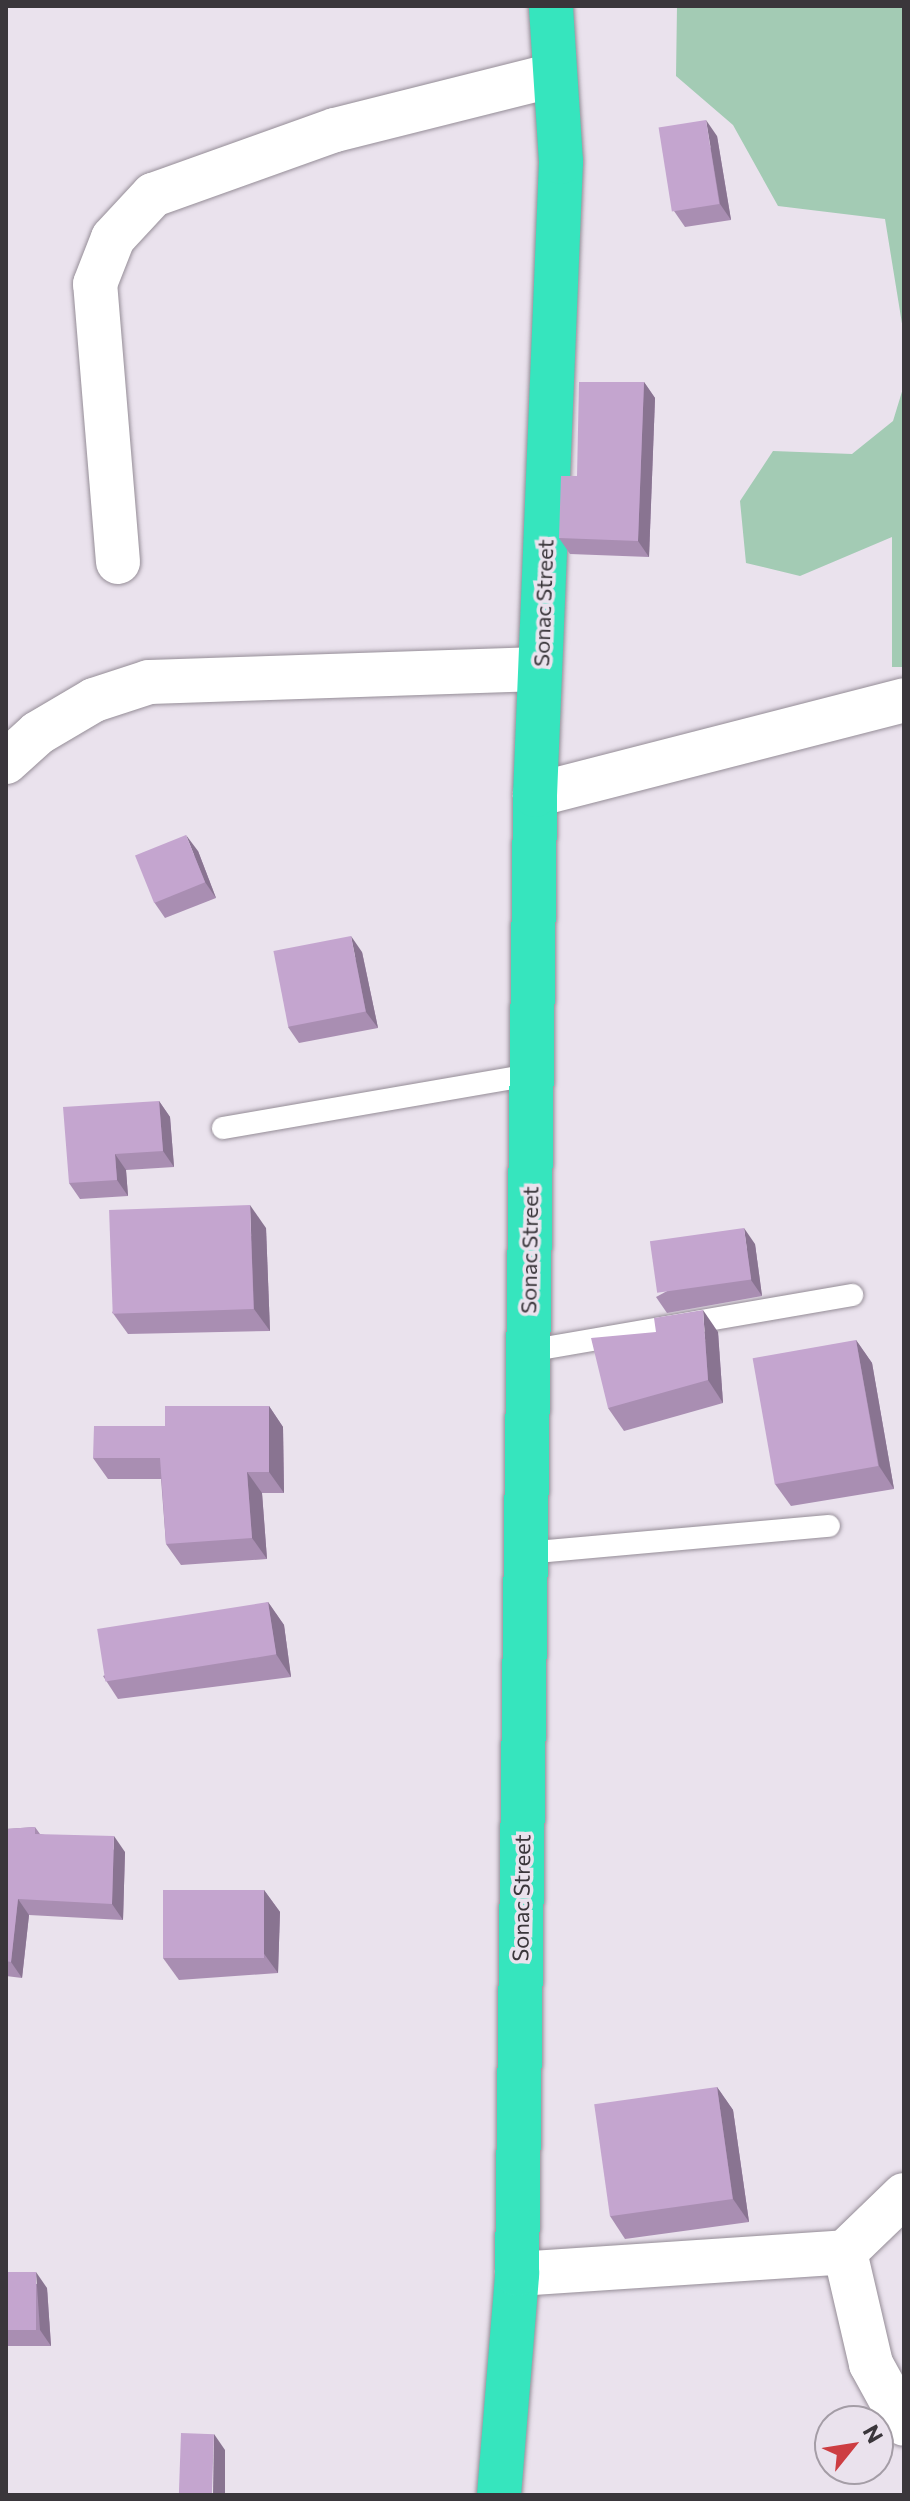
<!DOCTYPE html>
<html>
<head>
<meta charset="utf-8">
<style>
  body { margin:0 }
  #map { position:relative; width:910px; height:2501px; overflow:hidden; background:#eae2ed; font-family:Commissioner,sans-serif }
  div>[style] { position:absolute }
  [style*='--x'] { left:calc(var(--x)*1px); top:calc(var(--y)*1px); width:calc(var(--w)*1px); rotate:calc(var(--a)*1deg) }
  .green>* { inset:0; background:#a3cbb4 }
  .roads { filter:drop-shadow(0 0 2px #958d97) drop-shadow(0 0 2px #958d97) }
  .lane>* { height:22px; margin:-11px; padding:0 11px; transform-origin:11px; border-radius:11px; background:#fff }
  .street>* { height:44px; margin:-22px; padding:0 22px; transform-origin:22px; border-radius:22px; background:#fff }
  .highway>* { height:44px; margin:-22px; padding:0 22px; transform-origin:22px; border-radius:22px; background:#36e5be }
  .wall>* { inset:0; background:#a98eb2 }
  .shaded-wall>* { inset:0; background:#897491 }
  .building>* { inset:0; background:#c4a5cf; transform-origin:0 0 }
  span { translate:-50% -50%; white-space:nowrap; text-align:center; line-height:1.15; -webkit-text-stroke:7px #eae2ed; paint-order:stroke }
  .street-label { font-size:22px; color:#3a363b }
  .frame { position:absolute; inset:0; border:8px solid #3a363b; pointer-events:none }
  .north { position:absolute; left:814px; top:2405px; width:80px; height:80px; box-sizing:border-box; background:#eae2ed; border:2px solid #a49da6; border-radius:50%; rotate:60deg; font-size:22px; font-weight:700; line-height:32px; text-align:center; color:#3a363b }
  .north::after { content:''; display:block; margin:auto; width:28px; height:36px; background:#cd3d42; clip-path:polygon(50% 0,100% 100%,50% 72%,0 100%) }
</style>
</head>
<body>
<div id="map">
  <div class="green">
    <i style="clip-path:polygon(677px 6px,904px 6px,904px 336px,885px 219px,778px 206px,733px 125px,676px 76px)"></i>
    <i style="clip-path:polygon(904px 385px,904px 667px,892px 667px,892px 537px,800px 576px,746px 563px,740px 501px,773px 451px,852px 454px,893px 421px)"></i>
  </div>
  <div class="roads">
    <div class="lane">
      <i style="--x:223;--y:1128;--w:313;--a:-9.8"></i>
      <i style="--x:528;--y:1351;--w:329;--a:-9.8"></i>
      <i style="--x:525;--y:1553;--w:305;--a:-5.1"></i>
    </div>
    <div class="street">
      <i style="--x:118;--y:562;--w:279;--a:-94.7"></i>
      <i style="--x:95;--y:284;--w:49;--a:-68.6"></i>
      <i style="--x:113;--y:238;--w:59;--a:-47.1"></i>
      <i style="--x:153;--y:195;--w:193;--a:-19.7"></i>
      <i style="--x:335;--y:130;--w:226;--a:-14.1"></i>
      <i style="--x:6;--y:762;--w:43;--a:-42.2"></i>
      <i style="--x:38;--y:733;--w:65;--a:-30.5"></i>
      <i style="--x:94;--y:700;--w:58;--a:-18.1"></i>
      <i style="--x:149;--y:682;--w:391;--a:-1.9"></i>
      <i style="--x:535;--y:795;--w:381;--a:-14.4"></i>
      <i style="--x:904;--y:2195;--w:82;--a:136"></i>
      <i style="--x:845;--y:2252;--w:115;--a:76.9"></i>
      <i style="--x:871;--y:2364;--w:68;--a:61.2"></i>
      <i style="--x:517;--y:2274;--w:329;--a:-3.8"></i>
    </div>
    <div class="highway">
      <i style="--x:499;--y:2495;--w:222;--a:-85.3"></i>
      <i style="--x:517;--y:2274;--w:1479;--a:-89.3"></i>
      <i style="--x:535;--y:795;--w:634;--a:-87.65"></i>
      <i style="--x:561;--y:162;--w:156;--a:-93.7"></i>
    </div>
  </div>
  <div class="wall">
    <i style="clip-path:polygon(717px 136px,731px 220px,685px 227px,674px 211px)"></i>
    <i style="clip-path:polygon(644px 382px,655px 398px,649px 557px,570px 554px,559px 538px,577px 476px)"></i>
    <i style="clip-path:polygon(198px 851px,216px 898px,165px 918px,154px 902px)"></i>
    <i style="clip-path:polygon(362px 952px,378px 1028px,299px 1043px,288px 1027px)"></i>
    <i style="clip-path:polygon(159px 1101px,170px 1117px,174px 1167px,126px 1170px,128px 1196px,80px 1199px,69px 1183px)"></i>
    <i style="clip-path:polygon(266px 1228px,270px 1331px,128px 1334px,112px 1312px)"></i>
    <i style="clip-path:polygon(755px 1244px,762px 1296px,667px 1313px,656px 1297px)"></i>
    <i style="clip-path:polygon(718px 1332px,723px 1403px,624px 1431px,608px 1408px)"></i>
    <i style="clip-path:polygon(856px 1340px,872px 1363px,894px 1489px,791px 1506px,775px 1484px)"></i>
    <i style="clip-path:polygon(269px 1406px,283px 1427px,284px 1493px,262px 1493px,267px 1559px,181px 1565px,166px 1544px,161px 1479px,108px 1479px,93px 1458px,165px 1426px)"></i>
    <i style="clip-path:polygon(268px 1602px,284px 1625px,291px 1677px,118px 1699px,103px 1676px)"></i>
    <i style="clip-path:polygon(35px 1827px,40px 1834px,125px 1852px,123px 1920px,29px 1915px,22px 1978px,6px 1976px,6px 1829px)"></i>
    <i style="clip-path:polygon(264px 1890px,280px 1912px,278px 1973px,179px 1980px,163px 1958px)"></i>
    <i style="clip-path:polygon(717px 2087px,733px 2110px,749px 2222px,625px 2239px,610px 2216px)"></i>
    <i style="clip-path:polygon(6px 2272px,47px 2288px,51px 2346px,6px 2346px)"></i>
  </div>
  <div class="shaded-wall">
    <i style="clip-path:polygon(706px 120px,717px 136px,731px 220px,720px 204px)"></i>
    <i style="clip-path:polygon(644px 382px,655px 398px,649px 557px,638px 541px)"></i>
    <i style="clip-path:polygon(186px 835px,198px 851px,216px 898px,205px 882px)"></i>
    <i style="clip-path:polygon(351px 936px,362px 952px,378px 1028px,366px 1012px)"></i>
    <i style="clip-path:polygon(159px 1101px,170px 1117px,174px 1167px,163px 1151px)"></i>
    <i style="clip-path:polygon(115px 1154px,126px 1170px,128px 1196px,117px 1180px)"></i>
    <i style="clip-path:polygon(250px 1205px,266px 1228px,270px 1331px,254px 1309px)"></i>
    <i style="clip-path:polygon(744px 1228px,755px 1244px,762px 1296px,751px 1280px)"></i>
    <i style="clip-path:polygon(703px 1310px,718px 1332px,723px 1403px,708px 1380px)"></i>
    <i style="clip-path:polygon(856px 1340px,872px 1363px,894px 1489px,879px 1466px)"></i>
    <i style="clip-path:polygon(269px 1406px,283px 1427px,284px 1493px,269px 1472px)"></i>
    <i style="clip-path:polygon(247px 1472px,262px 1493px,267px 1559px,252px 1538px)"></i>
    <i style="clip-path:polygon(268px 1602px,284px 1625px,291px 1677px,276px 1654px)"></i>
    <i style="clip-path:polygon(114px 1836px,125px 1852px,123px 1920px,112px 1904px)"></i>
    <i style="clip-path:polygon(264px 1890px,280px 1912px,278px 1973px,262px 1951px)"></i>
    <i style="clip-path:polygon(18px 1899px,29px 1915px,22px 1978px,11px 1962px)"></i>
    <i style="clip-path:polygon(717px 2087px,733px 2110px,749px 2222px,733px 2199px)"></i>
    <i style="clip-path:polygon(36px 2272px,47px 2288px,51px 2346px,40px 2330px)"></i>
    <i style="clip-path:polygon(214px 2434px,225px 2450px,225px 2495px,213px 2495px)"></i>
  </div>
  <div class="building">
    <i style="left:706px;top:120px;width:85px;height:48px;rotate:81deg"></i>
    <i style="clip-path:polygon(579px 382px,644px 382px,638px 541px,559px 538px,561px 476px,577px 476px)"></i>
    <i style="left:186px;top:835px;width:51px;height:55px;rotate:68deg"></i>
    <i style="left:351px;top:936px;width:77px;height:79px;rotate:79deg"></i>
    <i style="clip-path:polygon(159px 1101px,163px 1151px,115px 1154px,117px 1180px,69px 1183px,63px 1107px)"></i>
    <i style="left:250px;top:1205px;width:104px;height:141px;rotate:88deg"></i>
    <i style="left:744px;top:1228px;width:52px;height:95px;rotate:82deg"></i>
    <i style="clip-path:polygon(703px 1310px,708px 1380px,608px 1408px,591px 1338px,656px 1332px,654px 1318px)"></i>
    <i style="left:856px;top:1340px;width:128px;height:105px;rotate:80deg"></i>
    <i style="clip-path:polygon(165px 1406px,269px 1406px,269px 1472px,247px 1472px,252px 1538px,166px 1544px,160px 1458px,93px 1458px,94px 1426px,165px 1426px)"></i>
    <i style="left:268px;top:1602px;width:53px;height:173px;rotate:81deg"></i>
    <i style="clip-path:polygon(35px 1827px,35px 1834px,114px 1836px,112px 1904px,18px 1899px,11px 1962px,6px 1961px,6px 1829px)"></i>
    <i style="left:163px;top:1890px;width:101px;height:68px"></i>
    <i style="left:717px;top:2087px;width:113px;height:124px;rotate:82deg"></i>
    <i style="left:6px;top:2272px;width:30px;height:58px"></i>
    <i style="left:181px;top:2433px;width:33px;height:62px;rotate:2deg"></i>
  </div>
  <div class="street-label">
    <span style="left:543px;top:603px;rotate:-88deg">Sonac Street</span>
    <span style="left:529px;top:1250px;rotate:-89deg">Sonac Street</span>
    <span style="left:521px;top:1898px;rotate:-89deg">Sonac Street</span>
  </div>
  <div class="frame"></div>
  <div class="north">N</div>
</div>
</body>
</html>
